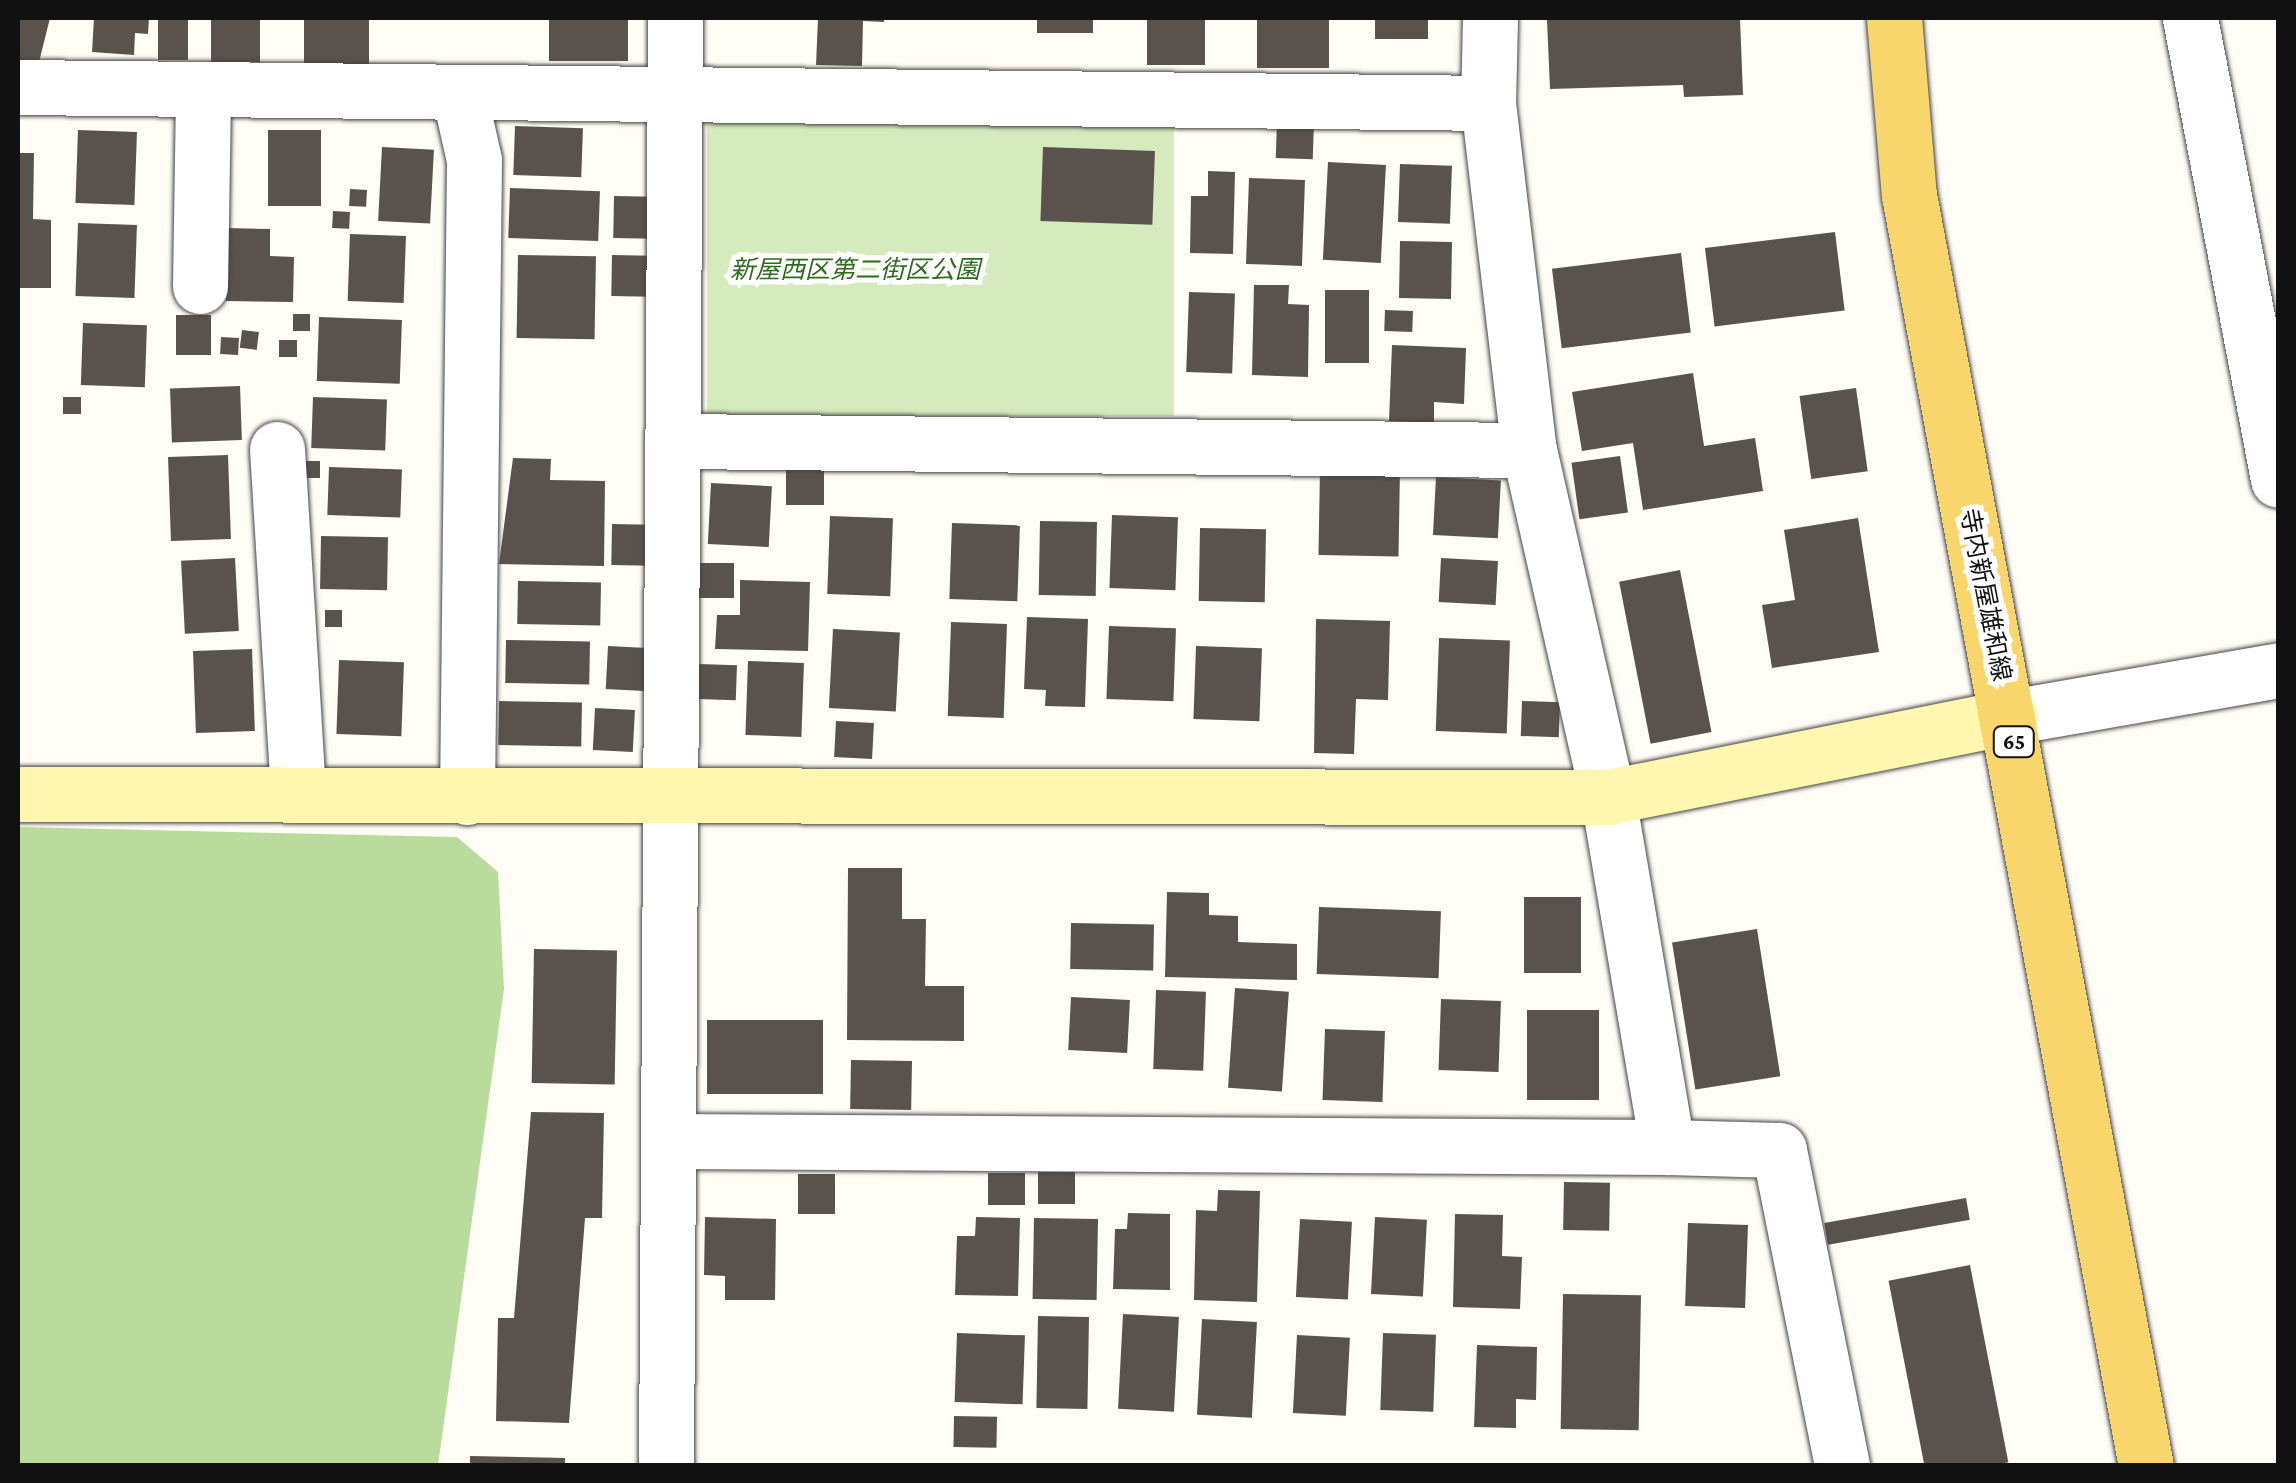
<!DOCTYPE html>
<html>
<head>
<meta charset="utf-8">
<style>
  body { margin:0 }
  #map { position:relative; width:2296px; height:1483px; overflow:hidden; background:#fffdf5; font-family:"Crimson Pro","Noto Sans JP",serif }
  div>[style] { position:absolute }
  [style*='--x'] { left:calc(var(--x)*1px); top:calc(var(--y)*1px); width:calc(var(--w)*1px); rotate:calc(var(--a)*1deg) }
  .green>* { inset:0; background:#d5ebbd; transform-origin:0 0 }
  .forest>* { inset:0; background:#b9dc9c }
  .building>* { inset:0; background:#5a524d; transform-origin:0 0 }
  .roads { filter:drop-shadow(0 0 2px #444) drop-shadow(0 0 2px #444) }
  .street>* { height:55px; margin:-27.5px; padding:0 27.5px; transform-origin:27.5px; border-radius:27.5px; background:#fff }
  .secondary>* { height:55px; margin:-27.5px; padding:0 27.5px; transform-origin:27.5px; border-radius:27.5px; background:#fff6b0 }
  .primary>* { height:55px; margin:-27.5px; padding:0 27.5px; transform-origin:27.5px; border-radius:27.5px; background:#f9d66b }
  span { translate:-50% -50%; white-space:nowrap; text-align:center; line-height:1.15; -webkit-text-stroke:10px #fff; paint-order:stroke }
  .shield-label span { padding:2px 8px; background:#fff; border:2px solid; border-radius:8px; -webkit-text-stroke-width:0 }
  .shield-label { font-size:22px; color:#111; font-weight:700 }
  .park-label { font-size:25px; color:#2f6b1f; font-style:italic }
  .street-label { font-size:25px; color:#111 }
  .frame { position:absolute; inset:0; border:20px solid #111; pointer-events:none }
</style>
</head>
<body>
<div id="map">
  <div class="green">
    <i style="left:707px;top:121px;width:467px;height:295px"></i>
  </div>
  <div class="forest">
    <i style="clip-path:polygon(18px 827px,457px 837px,498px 872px,504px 989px,438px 1465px,18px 1465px)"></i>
  </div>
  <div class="building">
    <i style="clip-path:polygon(18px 18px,50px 18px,39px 62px,18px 61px)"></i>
    <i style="clip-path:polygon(94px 18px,149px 18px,148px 34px,135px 33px,134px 55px,92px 52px)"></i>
    <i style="left:158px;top:18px;width:30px;height:42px"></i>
    <i style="left:211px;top:18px;width:49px;height:44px"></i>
    <i style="left:304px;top:18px;width:65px;height:48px"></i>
    <i style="left:549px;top:18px;width:79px;height:43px"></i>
    <i style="clip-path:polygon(818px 18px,884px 18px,884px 22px,863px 21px,862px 66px,816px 65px)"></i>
    <i style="left:1037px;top:18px;width:56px;height:15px"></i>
    <i style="left:1147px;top:18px;width:58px;height:47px"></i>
    <i style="left:1257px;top:18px;width:72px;height:50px"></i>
    <i style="left:1375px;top:18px;width:53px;height:21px"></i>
    <i style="clip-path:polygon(1740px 18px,1743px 95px,1684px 97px,1683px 85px,1550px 89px,1547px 20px)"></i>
    <i style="left:1277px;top:122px;width:37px;height:36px;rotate:2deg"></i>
    <i style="left:515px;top:126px;width:68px;height:49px;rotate:2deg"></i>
    <i style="left:78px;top:130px;width:59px;height:73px;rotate:2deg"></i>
    <i style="left:268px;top:130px;width:53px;height:76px"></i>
    <i style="left:382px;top:147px;width:52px;height:74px;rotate:3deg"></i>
    <i style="left:1043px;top:147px;width:112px;height:74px;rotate:2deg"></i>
    <i style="clip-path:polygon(18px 153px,34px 153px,33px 219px,51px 220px,51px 288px,18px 288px)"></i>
    <i style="left:1328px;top:162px;width:58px;height:98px;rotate:3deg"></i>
    <i style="left:1400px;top:164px;width:52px;height:58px;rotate:2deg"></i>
    <i style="clip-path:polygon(1208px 171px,1235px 172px,1233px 254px,1190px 253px,1191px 196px,1208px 196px)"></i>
    <i style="left:1249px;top:178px;width:56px;height:86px;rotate:2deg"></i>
    <i style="left:510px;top:188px;width:90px;height:50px;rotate:2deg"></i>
    <i style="left:350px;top:189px;width:17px;height:17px;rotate:3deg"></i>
    <i style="left:614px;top:196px;width:40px;height:42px;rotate:1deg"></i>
    <i style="left:333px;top:211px;width:17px;height:17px;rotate:3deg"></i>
    <i style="left:78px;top:223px;width:59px;height:73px;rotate:2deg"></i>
    <i style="clip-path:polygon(227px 228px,270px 229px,270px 256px,294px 257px,293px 302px,226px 301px)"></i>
    <i style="left:1835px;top:232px;width:79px;height:131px;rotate:83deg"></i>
    <i style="left:350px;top:234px;width:56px;height:67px;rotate:2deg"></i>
    <i style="left:1400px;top:241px;width:52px;height:57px;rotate:1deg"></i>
    <i style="left:1681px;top:253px;width:80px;height:130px;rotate:83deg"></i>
    <i style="left:518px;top:255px;width:78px;height:83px;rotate:1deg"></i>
    <i style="left:612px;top:255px;width:40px;height:41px;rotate:1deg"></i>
    <i style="clip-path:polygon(1254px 285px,1289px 285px,1288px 304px,1309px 305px,1308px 377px,1252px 375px)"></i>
    <i style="left:1325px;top:290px;width:44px;height:73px"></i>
    <i style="left:1189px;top:292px;width:46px;height:80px;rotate:2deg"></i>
    <i style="left:1385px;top:310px;width:28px;height:21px;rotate:2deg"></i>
    <i style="left:293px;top:314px;width:17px;height:17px"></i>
    <i style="left:176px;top:315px;width:35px;height:40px"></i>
    <i style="left:319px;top:317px;width:83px;height:64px;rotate:2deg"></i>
    <i style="left:83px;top:323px;width:64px;height:62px;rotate:2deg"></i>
    <i style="left:242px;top:330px;width:17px;height:18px;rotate:7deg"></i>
    <i style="left:221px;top:337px;width:18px;height:17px;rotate:3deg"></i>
    <i style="left:279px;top:340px;width:18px;height:17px"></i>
    <i style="clip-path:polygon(1392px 345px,1466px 348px,1464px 404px,1434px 402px,1434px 423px,1389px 421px)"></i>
    <i style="clip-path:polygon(1693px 373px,1704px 446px,1755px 438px,1763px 491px,1643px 510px,1633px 443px,1582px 451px,1572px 392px)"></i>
    <i style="left:240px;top:386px;width:54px;height:70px;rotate:88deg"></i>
    <i style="left:1856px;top:388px;width:84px;height:57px;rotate:82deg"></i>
    <i style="left:63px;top:397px;width:18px;height:17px"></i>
    <i style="left:313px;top:397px;width:74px;height:51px;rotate:2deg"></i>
    <i style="left:228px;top:455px;width:84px;height:60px;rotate:88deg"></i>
    <i style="left:1620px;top:456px;width:57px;height:49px;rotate:82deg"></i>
    <i style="clip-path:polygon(513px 458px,551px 459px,550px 480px,605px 481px,604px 566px,499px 564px)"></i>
    <i style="left:302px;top:461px;width:18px;height:17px"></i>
    <i style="left:329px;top:467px;width:73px;height:48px;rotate:2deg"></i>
    <i style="left:1320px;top:468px;width:80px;height:87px;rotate:1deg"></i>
    <i style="left:786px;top:470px;width:38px;height:35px"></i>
    <i style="left:1436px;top:477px;width:65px;height:58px;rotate:3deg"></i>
    <i style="left:711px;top:483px;width:61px;height:61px;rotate:3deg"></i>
    <i style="left:1112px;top:515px;width:66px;height:73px;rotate:2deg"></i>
    <i style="left:830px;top:516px;width:63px;height:78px;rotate:2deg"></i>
    <i style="clip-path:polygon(1858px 518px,1879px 652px,1772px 668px,1762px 605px,1795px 600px,1784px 530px)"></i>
    <i style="left:1040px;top:521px;width:57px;height:74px;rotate:1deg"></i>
    <i style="left:952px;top:523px;width:68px;height:76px;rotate:2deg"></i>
    <i style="left:612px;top:524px;width:39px;height:41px;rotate:1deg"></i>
    <i style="left:1200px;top:528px;width:66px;height:73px;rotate:1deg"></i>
    <i style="left:321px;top:536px;width:67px;height:53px;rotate:1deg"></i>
    <i style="left:235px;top:558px;width:73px;height:54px;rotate:87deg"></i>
    <i style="left:1441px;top:558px;width:57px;height:44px;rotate:3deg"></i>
    <i style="left:696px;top:563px;width:38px;height:35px"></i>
    <i style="left:1680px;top:570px;width:165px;height:62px;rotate:79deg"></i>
    <i style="clip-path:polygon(740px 580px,810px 582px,808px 651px,715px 649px,717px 615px,740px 615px)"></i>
    <i style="left:518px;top:581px;width:83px;height:43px;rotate:1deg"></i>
    <i style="left:325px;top:610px;width:17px;height:17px"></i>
    <i style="clip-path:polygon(1027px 617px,1088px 619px,1085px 707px,1045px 706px,1046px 690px,1024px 689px)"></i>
    <i style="clip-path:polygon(1316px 619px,1390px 621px,1388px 700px,1356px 699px,1354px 754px,1314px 753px)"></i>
    <i style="left:951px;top:622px;width:56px;height:94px;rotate:2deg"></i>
    <i style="left:1109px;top:626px;width:67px;height:73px;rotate:2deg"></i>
    <i style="left:833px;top:629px;width:67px;height:79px;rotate:3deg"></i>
    <i style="left:1439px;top:638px;width:71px;height:93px;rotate:2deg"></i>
    <i style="left:506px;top:640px;width:84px;height:43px;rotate:1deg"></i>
    <i style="left:608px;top:646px;width:39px;height:43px;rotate:3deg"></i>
    <i style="left:1196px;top:646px;width:66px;height:73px;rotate:2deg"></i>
    <i style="left:252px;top:649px;width:82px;height:59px;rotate:88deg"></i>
    <i style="left:339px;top:660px;width:65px;height:74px;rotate:2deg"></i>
    <i style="left:748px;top:661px;width:56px;height:74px;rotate:2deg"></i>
    <i style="left:699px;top:664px;width:38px;height:35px;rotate:2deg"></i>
    <i style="left:499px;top:701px;width:83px;height:44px;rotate:1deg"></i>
    <i style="left:1522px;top:701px;width:38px;height:35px;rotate:2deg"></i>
    <i style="left:595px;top:708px;width:40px;height:42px;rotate:3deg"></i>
    <i style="left:836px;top:721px;width:38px;height:36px;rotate:3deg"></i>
    <i style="clip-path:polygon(848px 868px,902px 868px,902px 919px,926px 919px,925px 986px,964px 986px,964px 1041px,847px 1040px)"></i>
    <i style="clip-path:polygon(1167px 892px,1209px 893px,1209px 915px,1238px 916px,1238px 942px,1297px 944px,1297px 980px,1165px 977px)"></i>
    <i style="left:1524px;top:897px;width:57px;height:76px"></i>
    <i style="left:1319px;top:907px;width:122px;height:67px;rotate:2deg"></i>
    <i style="left:1071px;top:923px;width:83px;height:46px;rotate:1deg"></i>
    <i style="left:1757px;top:929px;width:149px;height:86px;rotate:81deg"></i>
    <i style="left:534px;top:949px;width:83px;height:134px;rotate:1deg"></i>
    <i style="left:1235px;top:988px;width:54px;height:100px;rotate:4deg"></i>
    <i style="left:1156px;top:990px;width:50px;height:79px;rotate:2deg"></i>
    <i style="left:1071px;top:997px;width:59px;height:53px;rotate:3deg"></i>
    <i style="left:1441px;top:999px;width:60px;height:71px;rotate:2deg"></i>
    <i style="left:1527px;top:1010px;width:72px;height:90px"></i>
    <i style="left:707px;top:1020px;width:116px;height:74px"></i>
    <i style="left:1325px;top:1029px;width:60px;height:71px;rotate:2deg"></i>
    <i style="left:851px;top:1060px;width:61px;height:49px;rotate:1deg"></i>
    <i style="clip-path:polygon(531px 1112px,604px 1113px,602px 1218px,585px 1218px,569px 1423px,496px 1421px,498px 1318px,514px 1318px)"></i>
    <i style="left:1038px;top:1172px;width:37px;height:32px"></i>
    <i style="left:988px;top:1173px;width:37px;height:32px"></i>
    <i style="left:798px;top:1174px;width:37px;height:40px"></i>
    <i style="left:1564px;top:1182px;width:46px;height:48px;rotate:1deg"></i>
    <i style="clip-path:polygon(1218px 1190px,1260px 1191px,1257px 1302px,1194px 1300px,1196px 1210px,1217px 1211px)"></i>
    <i style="left:1966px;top:1198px;width:22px;height:144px;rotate:80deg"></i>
    <i style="clip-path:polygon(1128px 1213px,1170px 1214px,1170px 1290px,1113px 1289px,1115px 1229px,1127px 1229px)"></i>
    <i style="clip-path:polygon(1455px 1214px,1503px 1215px,1502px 1256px,1522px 1257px,1520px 1309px,1453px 1307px)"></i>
    <i style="clip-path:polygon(705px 1217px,776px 1219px,775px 1300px,725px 1300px,725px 1276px,704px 1275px)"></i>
    <i style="clip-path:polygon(976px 1217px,1020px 1218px,1018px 1296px,955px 1295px,957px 1236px,975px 1236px)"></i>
    <i style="left:1375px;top:1217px;width:52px;height:77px;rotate:3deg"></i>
    <i style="left:1034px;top:1218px;width:64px;height:81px;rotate:1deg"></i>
    <i style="left:1300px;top:1219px;width:52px;height:78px;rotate:3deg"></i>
    <i style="left:1688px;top:1223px;width:60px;height:83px;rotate:2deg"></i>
    <i style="left:1970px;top:1265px;width:201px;height:83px;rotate:79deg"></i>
    <i style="left:1563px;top:1294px;width:78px;height:135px;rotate:1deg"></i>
    <i style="left:1123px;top:1314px;width:56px;height:95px;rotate:3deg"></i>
    <i style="left:1038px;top:1316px;width:51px;height:92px;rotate:1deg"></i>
    <i style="left:1202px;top:1319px;width:55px;height:96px;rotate:3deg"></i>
    <i style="left:957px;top:1333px;width:68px;height:69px;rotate:2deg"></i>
    <i style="left:1383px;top:1333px;width:53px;height:77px;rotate:2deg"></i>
    <i style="left:1297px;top:1335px;width:53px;height:78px;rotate:3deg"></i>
    <i style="clip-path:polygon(1477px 1345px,1537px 1347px,1536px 1400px,1516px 1399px,1516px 1428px,1474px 1427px)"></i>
    <i style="left:954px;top:1416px;width:43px;height:31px;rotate:1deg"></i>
    <i style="clip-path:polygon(470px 1456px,565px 1458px,565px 1466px,470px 1466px)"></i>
  </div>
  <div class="roads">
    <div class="street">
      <i style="--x:1490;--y:18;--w:85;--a:91.3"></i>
      <i style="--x:1488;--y:103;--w:349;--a:83.3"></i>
      <i style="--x:1529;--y:450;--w:356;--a:77.2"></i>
      <i style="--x:1608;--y:797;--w:355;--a:80.4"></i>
      <i style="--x:1667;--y:1147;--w:112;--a:1.5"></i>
      <i style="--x:1779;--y:1150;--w:322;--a:78.7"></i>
      <i style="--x:2190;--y:18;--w:470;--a:79.2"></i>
      <i style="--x:18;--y:87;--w:1470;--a:0.62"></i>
      <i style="--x:459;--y:93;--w:69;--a:77.4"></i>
      <i style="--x:474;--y:160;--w:637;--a:90.63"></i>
      <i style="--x:200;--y:286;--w:197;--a:-89.1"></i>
      <i style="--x:679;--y:441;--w:850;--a:0.61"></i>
      <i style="--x:277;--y:449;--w:346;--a:86.5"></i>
      <i style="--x:2010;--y:717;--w:272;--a:-9.9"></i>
      <i style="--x:673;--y:1141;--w:994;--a:0.35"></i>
      <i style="--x:666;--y:1466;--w:1448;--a:-89.64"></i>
    </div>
    <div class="secondary">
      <i style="--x:18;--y:794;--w:1590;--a:0.11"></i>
      <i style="--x:1608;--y:797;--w:410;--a:-11.3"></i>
    </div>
    <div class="primary">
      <i style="--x:1894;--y:18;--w:178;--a:85.2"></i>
      <i style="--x:1909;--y:195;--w:1293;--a:79.44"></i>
    </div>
  </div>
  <div class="shield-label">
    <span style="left:2014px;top:742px">65</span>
  </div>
  <div class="park-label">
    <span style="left:855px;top:270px">新屋西区第二街区公園</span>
  </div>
  <div class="street-label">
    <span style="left:1985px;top:595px;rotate:79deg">寺内新屋雄和線</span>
  </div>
  <div class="frame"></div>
</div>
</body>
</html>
